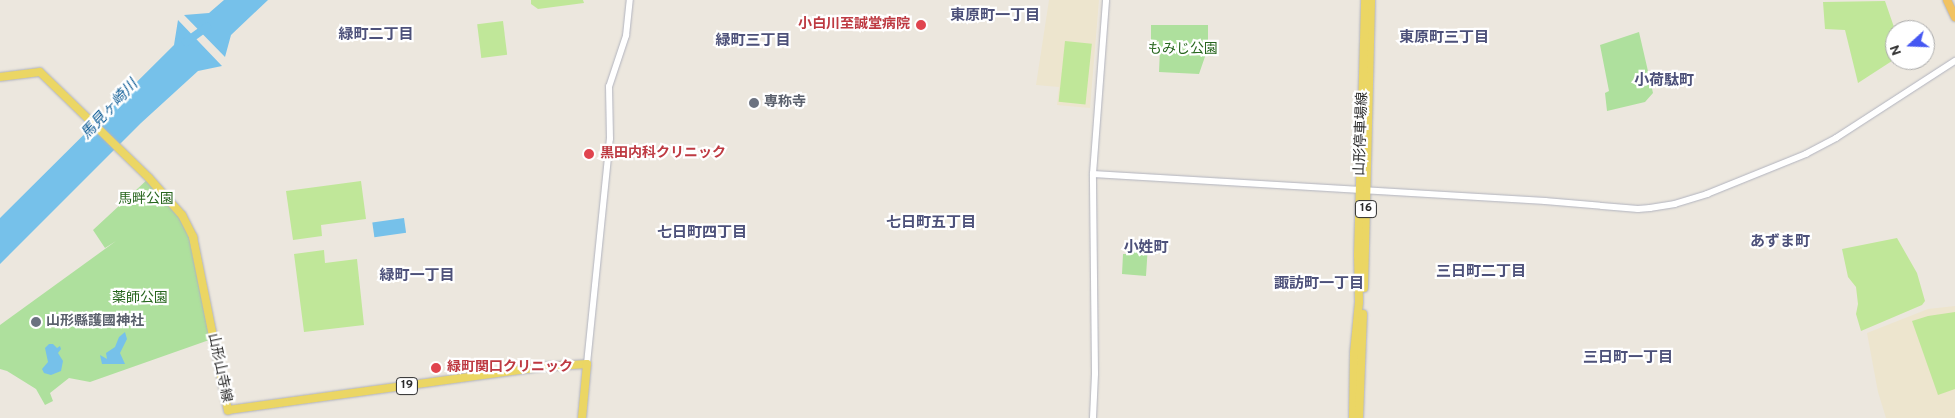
<!DOCTYPE html>
<html>
<head>
<meta charset="utf-8">
<style>
  body { margin:0 }
  #map { position:relative; width:1955px; height:418px; overflow:hidden; background:#ece7de; font-family:Overpass,"Noto Sans JP",sans-serif }
  div>[style] { position:absolute }
  [style*='--x'] { left:calc(var(--x)*1px); top:calc(var(--y)*1px); width:calc(var(--w)*1px); rotate:calc(var(--a)*1deg) }
  .education>* { inset:0; background:#ede5ce }
  .green>* { inset:0; background:#aee09d }
  .pitch>* { inset:0; background:#c0e799; transform-origin:0 0 }
  .water>* { inset:0; background:#76c1ea; transform-origin:0 0 }
  .river>* { height:8px; margin:-4px; padding:0 4px; transform-origin:4px; border-radius:4px; background:#76c1ea }
  .roads { filter:drop-shadow(0 0 1px #b1b3be) drop-shadow(0 0 1px #b1b3be) }
  .tertiary>* { height:5.5px; margin:-2.75px; padding:0 2.75px; transform-origin:2.75px; border-radius:2.75px; background:#fff }
  .primary>* { height:8px; margin:-4px; padding:0 4px; transform-origin:4px; border-radius:4px; background:#ebd664 }
  .trunk>* { height:8px; margin:-4px; padding:0 4px; transform-origin:4px; border-radius:4px; background:#f1c261 }
  .dots>* { width:14px; height:14px; translate:-50% -50%; box-sizing:border-box; border:2px solid #fff; border-radius:50% }
  span { translate:-50% -50%; white-space:nowrap; text-align:center; line-height:1.15; -webkit-text-stroke:4.5px #fff; paint-order:stroke }
  .shield-label span { padding:1px 4px; background:#fff; border:1px solid; border-radius:4px; -webkit-text-stroke-width:0 }
  .shield-label { font-size:12px; color:#2b2b2b; font-weight:700 }
  .health-label { font-size:14px; color:#be3a42; font-weight:700 }
  .right { translate:-100% -50%; text-align:right }
  .left { translate:0 -50%; text-align:left }
  .park-label { font-size:14px; color:#27661e }
  .worship-label { font-size:14px; color:#5b616d; font-weight:700 }
  .street-label { font-size:14px; color:#2b2b2b }
  .neighbourhood-label { font-size:15px; color:#4d517a; font-weight:700 }
  .water-label { font-size:15px; color:#135f97; font-style:italic }
  .north { position:absolute; left:1885px; top:20px; width:50px; height:50px; box-sizing:border-box; background:#fff; border:1px solid #aaa; border-radius:50%; rotate:250deg; font-size:14px; font-weight:700; line-height:20px; text-align:center; color:#2b2b2b }
  .north::after { content:''; display:block; margin:auto; width:18px; height:22px; background:#4557f2; clip-path:polygon(50% 0,100% 100%,50% 72%,0 100%) }
</style>
</head>
<body>
<div id="map">
  <div class="education">
    <i style="clip-path:polygon(1049px 0,1099px 0,1090px 108px,1057px 105px,1059px 87px,1036px 85px)"></i>
    <i style="clip-path:polygon(1955px 306px,1955px 418px,1886px 418px,1878px 392px,1867px 333px,1928px 309px)"></i>
  </div>
  <div class="green">
    <i style="clip-path:polygon(1151px 25px,1208px 25px,1208px 48px,1199px 74px,1159px 72px,1160px 49px,1151px 49px)"></i>
    <i style="clip-path:polygon(1639px 32px,1653px 93px,1645px 102px,1607px 111px,1605px 93px,1609px 91px,1600px 45px)"></i>
    <i style="clip-path:polygon(149px 178px,187px 225px,212px 339px,90px 382px,69px 378px,50px 393px,53px 401px,45px 405px,36px 389px,7px 371px,0 369px,0 325px,116px 241px,105px 248px,93px 230px)"></i>
    <i style="clip-path:polygon(1129px 244px,1148px 245px,1146px 276px,1122px 274px,1123px 254px,1129px 254px)"></i>
  </div>
  <div class="pitch">
    <i style="clip-path:polygon(531px 0,583px 0,584px 3px,538px 9px,531px 4px)"></i>
    <i style="clip-path:polygon(1885px 1px,1895px 30px,1895px 59px,1858px 83px,1845px 30px,1825px 29px,1823px 2px)"></i>
    <i style="left:503px;top:21px;width:34px;height:26px;rotate:83deg"></i>
    <i style="left:1065px;top:41px;width:27px;height:61px;rotate:6deg"></i>
    <i style="clip-path:polygon(361px 181px,366px 219px,321px 225px,322px 236px,293px 240px,286px 191px)"></i>
    <i style="clip-path:polygon(1897px 238px,1917px 273px,1925px 301px,1922px 305px,1861px 331px,1856px 314px,1858px 304px,1856px 287px,1848px 277px,1842px 249px)"></i>
    <i style="clip-path:polygon(324px 250px,325px 263px,357px 259px,364px 325px,304px 332px,294px 254px)"></i>
    <i style="clip-path:polygon(1955px 312px,1955px 389px,1938px 395px,1912px 321px,1928px 316px)"></i>
  </div>
  <div class="water">
    <i style="clip-path:polygon(224px 0,268px 0,231px 35px,225px 57px,184px 15px,209px 13px)"></i>
    <i style="clip-path:polygon(178px 20px,222px 66px,198px 71px,141px 123px,0 264px,0 218px,174px 45px)"></i>
    <i style="left:404px;top:218px;width:15px;height:32px;rotate:82deg"></i>
    <i style="clip-path:polygon(125px 332px,127px 339px,120px 353px,125px 364px,102px 364px,100px 355px,107px 359px,106px 353px,115px 347px,119px 337px)"></i>
    <i style="clip-path:polygon(49px 344px,53px 344px,57px 348px,60px 346px,61px 349px,58px 353px,63px 361px,61px 371px,51px 375px,44px 373px,42px 369px,48px 362px,45px 348px)"></i>
  </div>
  <div class="river">
    <i style="--x:186;--y:42;--w:26;--a:-36"></i>
  </div>
  <div class="roads">
    <div class="tertiary">
      <i style="--x:1093;--y:174;--w:453;--a:3.4"></i>
      <i style="--x:1545;--y:201;--w:93;--a:4.9"></i>
      <i style="--x:1638;--y:209;--w:12;--a:-5"></i>
      <i style="--x:1650;--y:208;--w:25;--a:-9"></i>
      <i style="--x:1675;--y:204;--w:34;--a:-17"></i>
      <i style="--x:1707;--y:194;--w:107;--a:-22"></i>
      <i style="--x:1806;--y:154;--w:34;--a:-28"></i>
      <i style="--x:1836;--y:138;--w:142;--a:-32.9"></i>
      <i style="--x:587;--y:364;--w:226;--a:-84.2"></i>
      <i style="--x:610;--y:139;--w:52;--a:-91.1"></i>
      <i style="--x:609;--y:87;--w:54;--a:-71.6"></i>
      <i style="--x:626;--y:36;--w:36;--a:-84"></i>
      <i style="--x:1093;--y:418;--w:44;--a:-87.4"></i>
      <i style="--x:1095;--y:374;--w:200;--a:-90.6"></i>
      <i style="--x:1093;--y:174;--w:174;--a:-85.7"></i>
    </div>
    <div class="primary">
      <i style="--x:0;--y:77;--w:40;--a:-7.1"></i>
      <i style="--x:40;--y:72;--w:152;--a:44.2"></i>
      <i style="--x:149;--y:178;--w:50;--a:48.3"></i>
      <i style="--x:182;--y:215;--w:25;--a:63"></i>
      <i style="--x:193;--y:237;--w:177;--a:78.6"></i>
      <i style="--x:228;--y:410;--w:316;--a:-7.8"></i>
      <i style="--x:541;--y:367;--w:46;--a:-3.7"></i>
      <i style="--x:587;--y:364;--w:54;--a:95.3"></i>
      <i style="--x:1364;--y:288;--w:288;--a:-88.6"></i>
      <i style="--x:1353;--y:418;--w:65;--a:-89.1"></i>
      <i style="--x:1354;--y:353;--w:51;--a:-84.4"></i>
      <i style="--x:1359;--y:302;--w:47;--a:-91.2"></i>
      <i style="--x:1358;--y:255;--w:255;--a:-88.4"></i>
      <i style="--x:1359;--y:418;--w:104;--a:-87.8"></i>
    </div>
    <div class="trunk">
      <i style="--x:1947;--y:0;--w:19;--a:65"></i>
    </div>
  </div>
  <div class="dots">
    <i style="left:921px;top:25px;background:#e0444e"></i>
    <i style="left:754px;top:103px;background:#6b7280"></i>
    <i style="left:589px;top:154px;background:#e0444e"></i>
    <i style="left:36px;top:322px;background:#6b7280"></i>
    <i style="left:436px;top:368px;background:#e0444e"></i>
  </div>
  <div class="shield-label">
    <span style="left:1366px;top:209px">16</span>
    <span style="left:407px;top:386px">19</span>
  </div>
  <div class="health-label">
    <span class="right" style="left:910px;top:25px">小白川至誠堂病院</span>
    <span class="left" style="left:600px;top:154px">黒田内科クリニック</span>
    <span class="left" style="left:447px;top:368px">緑町関口クリニック</span>
  </div>
  <div class="park-label">
    <span style="left:1183px;top:50px">もみじ公園</span>
    <span style="left:146px;top:200px">馬畔公園</span>
    <span style="left:140px;top:299px">薬師公園</span>
  </div>
  <div class="worship-label">
    <span class="left" style="left:764px;top:103px">専称寺</span>
    <span class="left" style="left:46px;top:322px">山形縣護國神社</span>
  </div>
  <div class="street-label">
    <span style="left:1362px;top:134px;rotate:-88deg">山形停車場線</span>
    <span style="left:219px;top:368px;rotate:78deg">山形山寺線</span>
  </div>
  <div class="neighbourhood-label">
    <span style="left:995px;top:17px">東原町一丁目</span>
    <span style="left:376px;top:36px">緑町二丁目</span>
    <span style="left:1444px;top:39px">東原町三丁目</span>
    <span style="left:753px;top:42px">緑町三丁目</span>
    <span style="left:1664px;top:82px">小荷駄町</span>
    <span style="left:931px;top:224px">七日町五丁目</span>
    <span style="left:702px;top:234px">七日町四丁目</span>
    <span style="left:1780px;top:243px">あずま町</span>
    <span style="left:1146px;top:249px">小姓町</span>
    <span style="left:1481px;top:273px">三日町二丁目</span>
    <span style="left:417px;top:277px">緑町一丁目</span>
    <span style="left:1319px;top:285px">諏訪町一丁目</span>
    <span style="left:1628px;top:359px">三日町一丁目</span>
  </div>
  <div class="water-label">
    <span style="left:110px;top:110px;rotate:-47deg">馬見ヶ崎川</span>
  </div>
  <div class="north">N</div>
</div>
</body>
</html>
